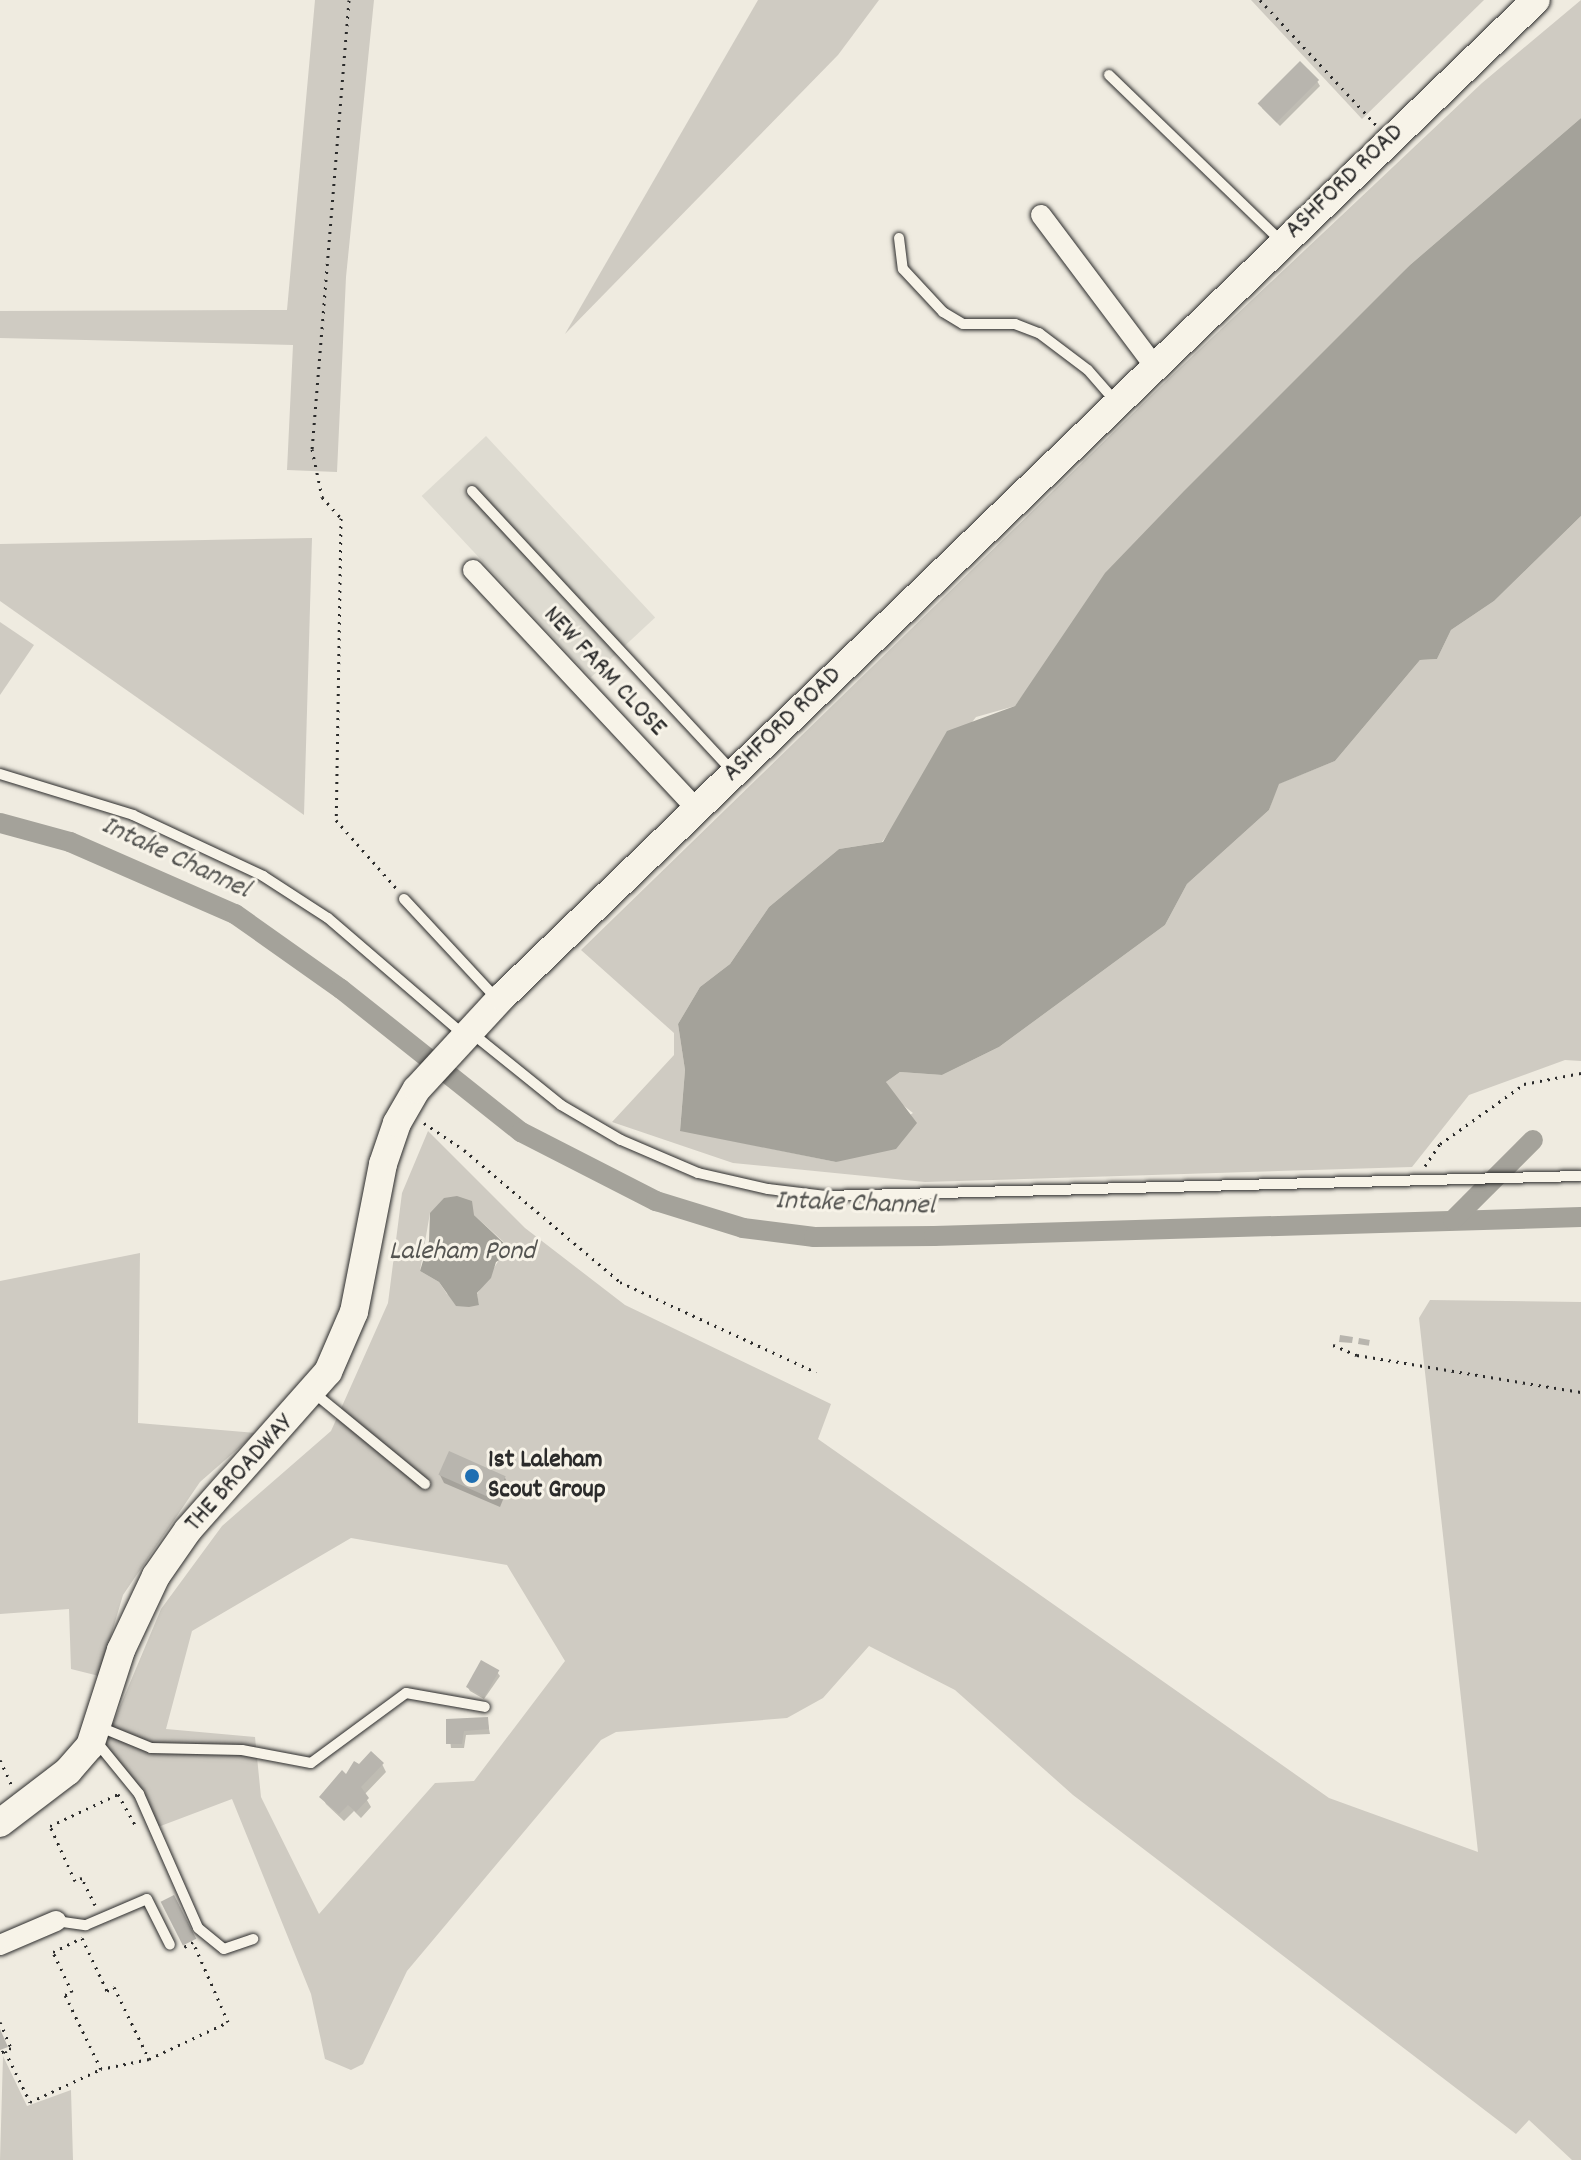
<!DOCTYPE html>
<html>
<head>
<meta charset="utf-8">
<style>
  body { margin:0 }
  #map { position:relative; width:1581px; height:2160px; overflow:hidden; background:#efebe0; font-family:Dekko,sans-serif }
  div>[style] { position:absolute }
  [style*='--x'] { left:calc(var(--x)*1px); top:calc(var(--y)*1px); width:calc(var(--w)*1px); rotate:calc(var(--a)*1deg) }
  .built>* { inset:0; background:#dedbd1; transform-origin:0 0 }
  .green>* { inset:0; background:#cfcbc2 }
  .water>* { inset:0; background:#a4a29a }
  .shadow>* { inset:0; background:#0003 }
  .canal>* { height:20px; margin:-10px; padding:0 10px; transform-origin:10px; border-radius:10px; background:#a4a29a }
  .building>* { inset:0; background:#b8b5ae; transform-origin:0 0 }
  .path>* { height:3px; margin-top:-1.5px; transform-origin:0; background:repeating-linear-gradient(90deg,#2b2b2b 0 2px,transparent 0 8px) }
  .roads { filter:drop-shadow(0 0 2px #2b2b2b) drop-shadow(0 0 2px #2b2b2b) }
  .lane>* { height:10px; margin:-5px; padding:0 5px; transform-origin:5px; border-radius:5px; background:#f7f3e8 }
  .street>* { height:20px; margin:-10px; padding:0 10px; transform-origin:10px; border-radius:10px; background:#f7f3e8 }
  .secondary>* { height:28px; margin:-14px; padding:0 14px; transform-origin:14px; border-radius:14px; background:#f7f3e8 }
  .dots>* { width:22px; height:22px; translate:-50% -50%; box-sizing:border-box; border:4px solid #f7f3e8; border-radius:50% }
  span { translate:-50% -50%; white-space:nowrap; text-align:center; line-height:1.15; -webkit-text-stroke:6px #f7f3e8; paint-order:stroke }
  .street-label { font-size:26px; color:#2b2b2b }
  .poi-label { font-size:26px; color:#2b2b2b; font-weight:700 }
  .left { translate:0 -50%; text-align:left }
  .water-label { font-size:28px; color:#555552; font-style:italic }
</style>
</head>
<body>
<div id="map">
  <div class="built">
    <i style="left:486px;top:436px;width:248px;height:88px;rotate:47deg"></i>
  </div>
  <div class="green">
    <i style="clip-path:polygon(315px 0,374px 0,346px 277px,337px 472px,287px 470px,293px 345px,0 338px,0 311px,287px 310px)"></i>
    <i style="clip-path:polygon(758px 0,879px 0,838px 55px,565px 334px)"></i>
    <i style="clip-path:polygon(1251px 0,1484px 0,1362px 119px)"></i>
    <i style="clip-path:polygon(1581px 0,1581px 118px,1410px 265px,1060px 644px,1015px 706px,976px 717px,882px 842px,839px 849px,769px 907px,730px 964px,700px 987px,678px 1024px,685px 1070px,680px 1130px,836px 1162px,913px 1113px,894px 1098px,886px 1082px,900px 1072px,942px 1075px,999px 1047px,1165px 925px,1187px 884px,1269px 810px,1278px 784px,1335px 761px,1420px 660px,1437px 659px,1451px 630px,1494px 601px,1581px 516px,1581px 1061px,1565px 1060px,1469px 1095px,1412px 1167px,925px 1182px,733px 1163px,612px 1122px,674px 1055px,674px 1033px,581px 950px,1164px 383px,1482px 83px)"></i>
    <i style="clip-path:polygon(312px 538px,304px 815px,0 601px,0 544px)"></i>
    <i style="clip-path:polygon(0 622px,34px 645px,0 695px)"></i>
    <i style="clip-path:polygon(evenodd,428px 1131px,525px 1228px,625px 1305px,831px 1404px,818px 1439px,1329px 1798px,1478px 1852px,1419px 1318px,1430px 1300px,1581px 1302px,1581px 2160px,1572px 2160px,1529px 2120px,1516px 2134px,1073px 1795px,955px 1690px,869px 1646px,823px 1698px,787px 1718px,616px 1732px,601px 1740px,407px 1971px,363px 2064px,351px 2070px,325px 2059px,311px 1994px,232px 1799px,150px 1830px,133px 1785px,103px 1747px,161px 1609px,222px 1526px,331px 1431px,388px 1303px,402px 1193px,428px 1131px,430px 1213px,474px 1215px,508px 1246px,477px 1294px,479px 1305px,447px 1294px,439px 1282px,420px 1271px,430px 1213px,428px 1131px,351px 1538px,507px 1565px,565px 1661px,474px 1781px,435px 1783px,319px 1914px,261px 1797px,255px 1737px,166px 1729px,192px 1631px,351px 1538px)"></i>
    <i style="clip-path:polygon(140px 1253px,138px 1423px,256px 1433px,200px 1482px,123px 1595px,99px 1676px,71px 1669px,69px 1609px,0 1614px,0 1281px)"></i>
    <i style="clip-path:polygon(3px 2056px,27px 2106px,71px 2090px,73px 2160px,0 2160px)"></i>
  </div>
  <div class="water">
    <i style="clip-path:polygon(1581px 118px,1581px 516px,1494px 601px,1451px 630px,1437px 659px,1420px 660px,1335px 761px,1279px 784px,1269px 810px,1187px 884px,1165px 925px,999px 1047px,942px 1075px,900px 1072px,886px 1082px,917px 1123px,896px 1149px,836px 1162px,680px 1131px,685px 1070px,678px 1024px,700px 987px,730px 964px,769px 907px,839px 849px,883px 842px,947px 731px,1015px 706px,1105px 573px,1184px 491px,1410px 265px)"></i>
    <i style="clip-path:polygon(457px 1196px,472px 1201px,474px 1215px,508px 1247px,506px 1256px,496px 1262px,491px 1278px,477px 1293px,479px 1305px,469px 1307px,456px 1306px,439px 1282px,420px 1271px,429px 1241px,430px 1213px,444px 1198px)"></i>
  </div>
  <div class="shadow">
    <i style="clip-path:polygon(1317px 81px,1320px 86px,1280px 126px,1262px 108px)"></i>
    <i style="clip-path:polygon(440px 1475px,505px 1478px,509px 1485px,500px 1507px,444px 1483px)"></i>
    <i style="clip-path:polygon(497px 1672px,500px 1676px,484px 1699px,470px 1691px,467px 1686px)"></i>
    <i style="clip-path:polygon(487px 1719px,490px 1734px,466px 1735px,464px 1748px,451px 1748px,448px 1720px)"></i>
    <i style="clip-path:polygon(382px 1764px,386px 1772px,364px 1795px,371px 1807px,361px 1818px,354px 1811px,344px 1821px,326px 1804px,322px 1797px,359px 1767px)"></i>
  </div>
  <div class="canal">
    <i style="--x:0;--y:823;--w:73;--a:15.2"></i>
    <i style="--x:70;--y:842;--w:180;--a:23.6"></i>
    <i style="--x:235;--y:914;--w:130;--a:35.3"></i>
    <i style="--x:341;--y:989;--w:230;--a:38.5"></i>
    <i style="--x:521;--y:1132;--w:152;--a:27.1"></i>
    <i style="--x:656;--y:1201;--w:91;--a:17.2"></i>
    <i style="--x:743;--y:1228;--w:72;--a:7.2"></i>
    <i style="--x:814;--y:1237;--w:120;--a:-0.5"></i>
    <i style="--x:934;--y:1236;--w:647;--a:-1.68"></i>
    <i style="--x:1453;--y:1220;--w:113;--a:-45"></i>
  </div>
  <div class="building">
    <i style="left:1300px;top:61px;width:27px;height:60px;rotate:45deg"></i>
    <i style="clip-path:polygon(1340px 1335px,1353px 1337px,1352px 1343px,1339px 1342px)"></i>
    <i style="left:1359px;top:1338px;width:11px;height:6px;rotate:10deg"></i>
    <i style="left:449px;top:1451px;width:62px;height:26px;rotate:24deg"></i>
    <i style="left:481px;top:1660px;width:21px;height:31px;rotate:29deg"></i>
    <i style="clip-path:polygon(488px 1717px,489px 1729px,464px 1731px,462px 1744px,446px 1744px,446px 1719px)"></i>
    <i style="clip-path:polygon(371px 1751px,384px 1763px,361px 1787px,369px 1798px,356px 1812px,348px 1805px,339px 1814px,319px 1797px,342px 1770px,346px 1774px,354px 1761px,359px 1764px)"></i>
    <i style="left:174px;top:1895px;width:49px;height:15px;rotate:63deg"></i>
    <i style="clip-path:polygon(0 2029px,8px 2047px,0 2050px)"></i>
  </div>
  <div class="path">
    <i style="--x:349;--y:0;--w:451;--a:94.7"></i>
    <i style="--x:312;--y:449;--w:49;--a:78.2"></i>
    <i style="--x:322;--y:497;--w:28;--a:48"></i>
    <i style="--x:341;--y:518;--w:302;--a:90.9"></i>
    <i style="--x:336;--y:820;--w:92;--a:48.5"></i>
    <i style="--x:1260;--y:0;--w:171;--a:47.1"></i>
    <i style="--x:424;--y:1123;--w:48;--a:34"></i>
    <i style="--x:464;--y:1150;--w:204;--a:40.2"></i>
    <i style="--x:620;--y:1282;--w:216;--a:24.7"></i>
    <i style="--x:1425;--y:1166;--w:27;--a:-56"></i>
    <i style="--x:1440;--y:1144;--w:103;--a:-35.5"></i>
    <i style="--x:1524;--y:1084;--w:58;--a:-10.9"></i>
    <i style="--x:1333;--y:1345;--w:26;--a:23"></i>
    <i style="--x:1357;--y:1355;--w:227;--a:9.4"></i>
    <i style="--x:0;--y:1760;--w:29;--a:65"></i>
    <i style="--x:95;--y:1905;--w:30;--a:-116"></i>
    <i style="--x:82;--y:1878;--w:8;--a:157"></i>
    <i style="--x:75;--y:1881;--w:60;--a:-114.4"></i>
    <i style="--x:50;--y:1826;--w:75;--a:-25.2"></i>
    <i style="--x:118;--y:1794;--w:39;--a:61"></i>
    <i style="--x:0;--y:2022;--w:28;--a:67"></i>
    <i style="--x:11;--y:2048;--w:12;--a:156"></i>
    <i style="--x:5;--y:2051;--w:57;--a:63.9"></i>
    <i style="--x:30;--y:2102;--w:78;--a:-24.9"></i>
    <i style="--x:101;--y:2069;--w:82;--a:-115.9"></i>
    <i style="--x:65;--y:1995;--w:8;--a:-23"></i>
    <i style="--x:72;--y:1992;--w:44;--a:-115.4"></i>
    <i style="--x:53;--y:1952;--w:32;--a:-26"></i>
    <i style="--x:82;--y:1938;--w:59;--a:64.7"></i>
    <i style="--x:107;--y:1991;--w:8;--a:-30"></i>
    <i style="--x:114;--y:1987;--w:80;--a:64.1"></i>
    <i style="--x:149;--y:2059;--w:49;--a:168.2"></i>
    <i style="--x:149;--y:2059;--w:87;--a:-25.1"></i>
    <i style="--x:228;--y:2022;--w:87;--a:-113.6"></i>
    <i style="--x:193;--y:1942;--w:10;--a:151"></i>
  </div>
  <div class="roads">
    <div class="lane">
      <i style="--x:1109;--y:75;--w:239;--a:44"></i>
      <i style="--x:899;--y:238;--w:31;--a:83"></i>
      <i style="--x:903;--y:269;--w:59;--a:47.1"></i>
      <i style="--x:943;--y:312;--w:23;--a:31"></i>
      <i style="--x:963;--y:324;--w:52;--a:0"></i>
      <i style="--x:1015;--y:324;--w:26;--a:21"></i>
      <i style="--x:1039;--y:333;--w:61;--a:37.1"></i>
      <i style="--x:1088;--y:370;--w:41;--a:48.9"></i>
      <i style="--x:472;--y:491;--w:382;--a:47.1"></i>
      <i style="--x:0;--y:774;--w:139;--a:17.1"></i>
      <i style="--x:133;--y:815;--w:144;--a:25.1"></i>
      <i style="--x:263;--y:876;--w:77;--a:32.9"></i>
      <i style="--x:328;--y:918;--w:179;--a:40.7"></i>
      <i style="--x:404;--y:899;--w:138;--a:47.1"></i>
      <i style="--x:473;--y:1034;--w:113;--a:38.9"></i>
      <i style="--x:561;--y:1105;--w:69;--a:30.3"></i>
      <i style="--x:621;--y:1140;--w:84;--a:23.2"></i>
      <i style="--x:698;--y:1173;--w:72;--a:12.9"></i>
      <i style="--x:768;--y:1189;--w:58;--a:6.9"></i>
      <i style="--x:826;--y:1196;--w:755;--a:-1.52"></i>
      <i style="--x:313;--y:1392;--w:145;--a:39.4"></i>
      <i style="--x:100;--y:1727;--w:55;--a:22.4"></i>
      <i style="--x:151;--y:1748;--w:91;--a:1.3"></i>
      <i style="--x:242;--y:1750;--w:70;--a:10.7"></i>
      <i style="--x:311;--y:1763;--w:118;--a:-36.4"></i>
      <i style="--x:406;--y:1693;--w:80;--a:10"></i>
      <i style="--x:95;--y:1740;--w:70;--a:50.8"></i>
      <i style="--x:139;--y:1794;--w:146;--a:66.2"></i>
      <i style="--x:198;--y:1928;--w:33;--a:39"></i>
      <i style="--x:224;--y:1949;--w:31;--a:-19"></i>
      <i style="--x:56;--y:1921;--w:30;--a:8"></i>
      <i style="--x:86;--y:1925;--w:66;--a:-23.1"></i>
      <i style="--x:147;--y:1899;--w:51;--a:63.4"></i>
    </div>
    <div class="street">
      <i style="--x:1041;--y:215;--w:186;--a:53.1"></i>
      <i style="--x:473;--y:570;--w:328;--a:46.9"></i>
      <i style="--x:0;--y:1945;--w:61;--a:-23.2"></i>
    </div>
    <div class="secondary">
      <i style="--x:0;--y:1823;--w:86;--a:-37.4"></i>
      <i style="--x:68;--y:1771;--w:33;--a:-49"></i>
      <i style="--x:90;--y:1746;--w:101;--a:-72.1"></i>
      <i style="--x:121;--y:1650;--w:82;--a:-64.7"></i>
      <i style="--x:156;--y:1576;--w:56;--a:-55.2"></i>
      <i style="--x:188;--y:1530;--w:211;--a:-48.5"></i>
      <i style="--x:328;--y:1372;--w:65;--a:-66.6"></i>
      <i style="--x:354;--y:1312;--w:151;--a:-78.9"></i>
      <i style="--x:383;--y:1164;--w:43;--a:-71.1"></i>
      <i style="--x:397;--y:1123;--w:39;--a:-60"></i>
      <i style="--x:417;--y:1089;--w:125;--a:-47.3"></i>
      <i style="--x:502;--y:997;--w:1436;--a:-43.96"></i>
    </div>
  </div>
  <div class="dots">
    <i style="left:472px;top:1476px;background:#1f6fb2"></i>
  </div>
  <div class="street-label">
    <span style="left:1345px;top:182px;rotate:-44deg">ASHFORD ROAD</span>
    <span style="left:604px;top:672px;rotate:47deg">NEW FARM CLOSE</span>
    <span style="left:783px;top:725px;rotate:-44deg">ASHFORD ROAD</span>
    <span style="left:240px;top:1474px;rotate:-48deg">THE BROADWAY</span>
  </div>
  <div class="poi-label">
    <span class="left" style="left:488px;top:1476px">1st Laleham<br>Scout Group</span>
  </div>
  <div class="water-label">
    <span style="left:175px;top:859px;rotate:25deg">Intake Channel</span>
    <span style="left:855px;top:1205px;rotate:2deg">Intake Channel</span>
    <span style="left:462px;top:1253px">Laleham Pond</span>
  </div>
</div>
</body>
</html>
